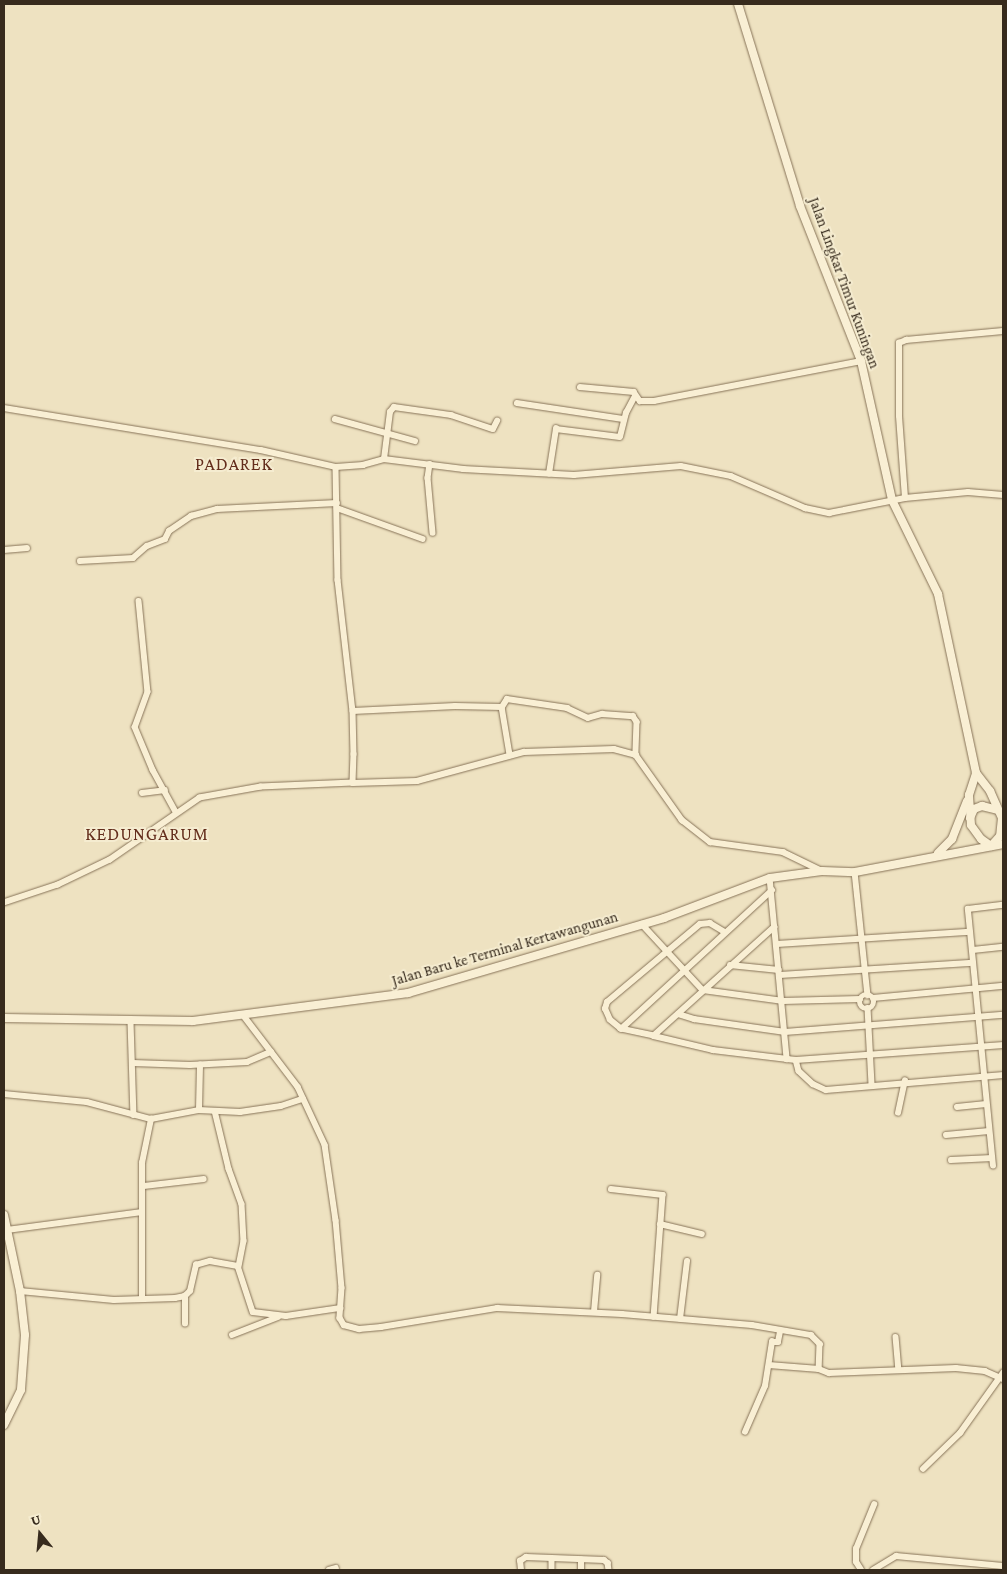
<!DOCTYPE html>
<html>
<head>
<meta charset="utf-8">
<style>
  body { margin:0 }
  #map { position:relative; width:1007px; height:1574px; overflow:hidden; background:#eee2c1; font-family:"Crimson Pro",serif }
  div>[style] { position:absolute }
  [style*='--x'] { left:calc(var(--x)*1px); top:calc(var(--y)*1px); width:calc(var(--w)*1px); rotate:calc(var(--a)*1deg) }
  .roads { filter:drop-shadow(0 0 1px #877358) drop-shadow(0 0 1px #877358) }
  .street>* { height:5.5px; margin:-2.75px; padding:0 2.75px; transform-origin:2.75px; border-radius:2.75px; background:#f9efd4 }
  .street>.ring { margin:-2.75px; padding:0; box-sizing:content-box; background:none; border:5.5px solid #f9efd4; border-radius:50% }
  .secondary>* { height:8px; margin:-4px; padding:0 4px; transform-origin:4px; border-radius:4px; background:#f9efd4 }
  span { translate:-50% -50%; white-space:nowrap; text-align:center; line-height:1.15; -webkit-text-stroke:4px #f5ecd0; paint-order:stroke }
  .street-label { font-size:15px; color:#372b1d }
  .quarter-label { font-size:18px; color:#642e1c; letter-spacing:1px }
  .frame { position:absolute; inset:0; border:5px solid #372b1d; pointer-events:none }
  .north { position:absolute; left:15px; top:1509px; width:50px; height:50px; -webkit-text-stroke:4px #f5ecd0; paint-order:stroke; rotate:343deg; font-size:14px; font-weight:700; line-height:20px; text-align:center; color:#372b1d }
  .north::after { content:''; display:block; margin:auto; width:18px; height:22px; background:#372b1d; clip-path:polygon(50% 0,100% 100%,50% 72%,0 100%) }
</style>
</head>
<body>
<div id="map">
  <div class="roads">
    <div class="street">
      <i style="--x:580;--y:387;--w:54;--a:5.3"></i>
      <i style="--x:634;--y:392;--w:11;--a:56"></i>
      <i style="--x:640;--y:401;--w:14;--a:0"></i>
      <i style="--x:654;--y:401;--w:211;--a:-10.9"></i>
      <i style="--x:517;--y:403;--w:107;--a:8.6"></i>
      <i style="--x:4;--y:408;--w:260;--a:9.3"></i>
      <i style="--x:261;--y:450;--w:77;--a:12.8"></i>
      <i style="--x:336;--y:467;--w:113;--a:89"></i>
      <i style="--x:338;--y:580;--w:132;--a:83.5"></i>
      <i style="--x:353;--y:711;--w:43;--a:88.7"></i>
      <i style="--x:354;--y:754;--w:29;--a:92"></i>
      <i style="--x:353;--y:783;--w:92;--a:177.5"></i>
      <i style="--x:261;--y:787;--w:62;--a:169.8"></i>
      <i style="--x:200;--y:798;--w:109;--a:145.4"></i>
      <i style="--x:110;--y:860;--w:58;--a:154.3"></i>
      <i style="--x:58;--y:885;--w:57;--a:161.6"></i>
      <i style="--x:335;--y:419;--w:83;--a:15.4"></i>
      <i style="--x:384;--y:459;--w:47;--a:-82.7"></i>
      <i style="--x:390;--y:412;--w:6;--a:-51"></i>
      <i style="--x:394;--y:407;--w:58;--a:8"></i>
      <i style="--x:451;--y:415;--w:44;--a:18.4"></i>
      <i style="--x:493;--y:429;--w:9;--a:-63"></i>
      <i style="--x:430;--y:464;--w:14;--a:98"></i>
      <i style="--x:428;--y:478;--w:55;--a:84.8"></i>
      <i style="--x:336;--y:467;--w:27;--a:-4"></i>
      <i style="--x:363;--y:465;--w:22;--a:-16"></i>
      <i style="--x:384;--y:459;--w:80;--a:7.2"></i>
      <i style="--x:463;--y:469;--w:111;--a:3.1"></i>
      <i style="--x:574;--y:475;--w:107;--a:-4.8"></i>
      <i style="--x:681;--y:466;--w:51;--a:11.3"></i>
      <i style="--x:731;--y:476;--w:81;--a:23.4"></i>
      <i style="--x:805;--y:508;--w:25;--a:12"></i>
      <i style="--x:829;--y:513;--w:77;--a:-11.2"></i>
      <i style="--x:905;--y:498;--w:63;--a:-5.4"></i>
      <i style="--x:968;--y:492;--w:35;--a:5"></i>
      <i style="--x:549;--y:474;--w:46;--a:-81.2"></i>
      <i style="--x:556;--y:429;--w:64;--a:7.1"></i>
      <i style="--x:620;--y:437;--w:25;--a:-76"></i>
      <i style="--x:626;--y:413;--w:19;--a:-62"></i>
      <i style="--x:905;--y:498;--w:82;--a:-94.2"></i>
      <i style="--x:899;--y:416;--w:73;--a:-90"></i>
      <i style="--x:899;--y:343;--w:8;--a:-23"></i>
      <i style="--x:906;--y:340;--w:97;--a:-5.3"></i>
      <i style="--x:337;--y:508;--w:91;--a:19.8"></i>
      <i style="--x:4;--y:550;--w:23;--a:-5"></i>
      <i style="--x:80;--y:561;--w:53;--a:-3.2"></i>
      <i style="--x:133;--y:558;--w:18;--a:-41"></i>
      <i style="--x:147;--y:546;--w:19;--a:-21"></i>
      <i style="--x:165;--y:539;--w:9;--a:-63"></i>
      <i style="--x:169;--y:531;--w:27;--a:-34"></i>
      <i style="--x:191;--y:516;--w:27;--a:-15"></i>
      <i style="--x:217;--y:509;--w:120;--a:-2.9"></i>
      <i style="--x:139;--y:601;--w:91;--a:84.4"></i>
      <i style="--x:148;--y:692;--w:37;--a:110"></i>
      <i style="--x:135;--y:727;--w:47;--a:67.3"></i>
      <i style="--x:153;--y:770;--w:48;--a:61.3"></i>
      <i style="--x:502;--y:707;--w:9;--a:-58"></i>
      <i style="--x:507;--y:699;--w:61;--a:8.5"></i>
      <i style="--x:567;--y:708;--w:23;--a:25"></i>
      <i style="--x:588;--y:718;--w:15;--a:-16"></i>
      <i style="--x:602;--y:714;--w:31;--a:4"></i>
      <i style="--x:633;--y:716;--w:7;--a:56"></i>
      <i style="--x:637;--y:722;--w:33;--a:92"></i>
      <i style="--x:353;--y:711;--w:102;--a:-2.8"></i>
      <i style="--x:455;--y:706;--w:47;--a:1.2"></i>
      <i style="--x:502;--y:707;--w:49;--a:80.5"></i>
      <i style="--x:353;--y:783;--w:64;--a:-1.8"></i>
      <i style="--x:417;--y:781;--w:111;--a:-15.2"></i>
      <i style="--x:524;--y:752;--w:90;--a:-1.9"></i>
      <i style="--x:614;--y:749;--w:23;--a:15"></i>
      <i style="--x:636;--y:755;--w:80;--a:54.7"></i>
      <i style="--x:682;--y:820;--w:36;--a:38"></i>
      <i style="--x:710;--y:842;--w:74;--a:7.8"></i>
      <i style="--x:783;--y:852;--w:43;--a:26"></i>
      <i style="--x:142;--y:793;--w:23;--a:-7"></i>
      <i style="--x:855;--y:872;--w:124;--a:84"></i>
      <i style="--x:770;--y:878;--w:182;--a:84.6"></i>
      <i style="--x:787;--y:1059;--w:9;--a:6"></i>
      <i style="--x:796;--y:1060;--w:11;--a:75"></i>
      <i style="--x:799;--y:1071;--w:19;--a:43"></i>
      <i style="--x:813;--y:1084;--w:14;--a:25"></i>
      <i style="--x:826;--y:1090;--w:178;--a:-4.8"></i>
      <i style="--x:642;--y:924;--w:90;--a:47.3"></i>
      <i style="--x:703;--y:990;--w:81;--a:7.8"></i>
      <i style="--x:783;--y:1001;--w:77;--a:-1.5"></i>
      <i style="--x:775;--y:927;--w:163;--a:138"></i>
      <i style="--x:654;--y:1036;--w:61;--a:13.3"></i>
      <i style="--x:713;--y:1050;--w:75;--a:6.9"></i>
      <i style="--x:777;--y:944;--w:193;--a:-3.6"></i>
      <i style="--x:973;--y:950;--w:30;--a:-6"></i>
      <i style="--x:730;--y:965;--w:49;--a:5.8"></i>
      <i style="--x:780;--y:975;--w:193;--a:-3.6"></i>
      <i class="ring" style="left:860px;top:995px;width:8.5px;height:8.5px"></i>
      <i style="--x:873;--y:998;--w:131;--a:-5.3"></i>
      <i style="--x:868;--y:1008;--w:76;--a:87"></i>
      <i style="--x:678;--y:1014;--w:17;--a:17"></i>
      <i style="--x:694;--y:1019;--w:92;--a:8.1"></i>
      <i style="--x:785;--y:1032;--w:219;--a:-4.5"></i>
      <i style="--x:244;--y:1016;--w:89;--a:52.7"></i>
      <i style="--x:298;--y:1087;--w:64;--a:65"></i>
      <i style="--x:325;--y:1145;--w:76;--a:81.7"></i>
      <i style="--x:336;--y:1220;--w:68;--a:85"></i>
      <i style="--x:342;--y:1288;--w:30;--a:94"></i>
      <i style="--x:340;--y:1318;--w:8;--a:60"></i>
      <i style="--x:344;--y:1325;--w:16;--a:15"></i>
      <i style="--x:359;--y:1329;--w:22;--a:-5"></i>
      <i style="--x:381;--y:1327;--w:118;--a:-9.3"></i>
      <i style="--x:497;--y:1308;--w:125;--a:2.7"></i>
      <i style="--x:622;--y:1314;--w:130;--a:4.8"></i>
      <i style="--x:752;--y:1325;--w:60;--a:9.6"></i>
      <i style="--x:811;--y:1335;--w:13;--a:45"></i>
      <i style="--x:820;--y:1344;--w:25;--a:92"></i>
      <i style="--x:819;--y:1369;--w:11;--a:22"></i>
      <i style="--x:829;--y:1373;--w:127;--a:-2.3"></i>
      <i style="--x:956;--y:1368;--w:29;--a:6"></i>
      <i style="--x:985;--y:1371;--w:20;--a:24"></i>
      <i style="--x:131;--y:1022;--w:93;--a:88.2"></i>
      <i style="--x:621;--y:1029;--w:205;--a:-42.6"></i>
      <i style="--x:654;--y:1036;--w:34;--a:-168"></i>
      <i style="--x:621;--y:1029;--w:14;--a:-141"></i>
      <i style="--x:610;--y:1020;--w:12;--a:-114"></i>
      <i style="--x:605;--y:1009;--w:7;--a:-74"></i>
      <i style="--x:607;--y:1002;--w:121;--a:-40"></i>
      <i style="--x:700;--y:924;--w:10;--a:-6"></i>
      <i style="--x:710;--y:923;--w:17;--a:31"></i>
      <i style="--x:796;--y:1060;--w:208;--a:-4.1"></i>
      <i style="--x:133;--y:1063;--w:57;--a:2"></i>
      <i style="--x:190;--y:1065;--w:57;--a:-3"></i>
      <i style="--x:247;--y:1062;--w:26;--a:-23"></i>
      <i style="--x:4;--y:1094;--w:83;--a:5.5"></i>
      <i style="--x:87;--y:1102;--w:66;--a:14.9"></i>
      <i style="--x:957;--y:1107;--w:29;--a:-6"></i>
      <i style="--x:199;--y:1110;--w:45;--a:-88.7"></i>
      <i style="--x:215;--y:1111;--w:60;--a:76.4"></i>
      <i style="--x:229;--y:1169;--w:37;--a:70"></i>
      <i style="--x:242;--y:1204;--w:37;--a:87"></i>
      <i style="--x:244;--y:1241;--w:26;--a:101"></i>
      <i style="--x:898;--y:1113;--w:33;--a:-78"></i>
      <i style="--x:946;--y:1135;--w:43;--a:-5.3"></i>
      <i style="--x:951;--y:1160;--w:41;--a:-2.8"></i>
      <i style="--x:993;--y:1166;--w:258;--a:-95.6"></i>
      <i style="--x:968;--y:909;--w:35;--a:-7"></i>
      <i style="--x:144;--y:1186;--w:60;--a:-6.7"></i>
      <i style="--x:611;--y:1189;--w:52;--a:6.6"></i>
      <i style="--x:663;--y:1195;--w:122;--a:94.2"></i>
      <i style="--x:660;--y:1224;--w:43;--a:13.4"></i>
      <i style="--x:7;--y:1230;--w:136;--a:-7.6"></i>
      <i style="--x:20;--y:1291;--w:94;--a:5.5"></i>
      <i style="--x:114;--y:1300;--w:61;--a:-1.9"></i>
      <i style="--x:175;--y:1298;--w:10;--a:-11"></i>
      <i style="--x:185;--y:1296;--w:7;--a:-45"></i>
      <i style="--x:190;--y:1291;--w:27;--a:-77"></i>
      <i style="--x:196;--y:1265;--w:15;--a:-16"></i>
      <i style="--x:210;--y:1261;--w:28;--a:10"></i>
      <i style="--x:238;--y:1266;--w:48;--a:71.9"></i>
      <i style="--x:253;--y:1312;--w:33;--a:7"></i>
      <i style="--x:286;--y:1316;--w:55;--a:-8.4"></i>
      <i style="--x:142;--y:1299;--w:136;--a:-90"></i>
      <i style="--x:142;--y:1163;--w:45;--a:-78.4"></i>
      <i style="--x:151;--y:1119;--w:49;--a:-10.6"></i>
      <i style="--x:199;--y:1110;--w:41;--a:2.8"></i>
      <i style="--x:240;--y:1112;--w:41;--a:-8.3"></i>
      <i style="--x:281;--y:1106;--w:23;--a:-18"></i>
      <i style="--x:594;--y:1312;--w:37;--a:-85"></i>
      <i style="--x:680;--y:1319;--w:58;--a:-83.1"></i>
      <i style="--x:185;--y:1324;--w:28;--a:-90"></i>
      <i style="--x:232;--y:1335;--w:49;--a:-21.4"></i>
      <i style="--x:896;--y:1337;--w:32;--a:85"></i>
      <i style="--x:769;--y:1365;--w:50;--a:4.6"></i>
      <i style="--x:745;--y:1432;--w:50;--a:-66.5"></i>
      <i style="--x:765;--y:1386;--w:45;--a:-81"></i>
      <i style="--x:772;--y:1342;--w:6;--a:0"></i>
      <i style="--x:778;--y:1342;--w:10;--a:-79"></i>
      <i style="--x:923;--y:1469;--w:52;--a:-44.2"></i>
      <i style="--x:960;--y:1433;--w:74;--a:-54.4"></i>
      <i style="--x:552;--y:1559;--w:11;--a:90"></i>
      <i style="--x:329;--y:1570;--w:7;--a:-16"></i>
      <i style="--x:521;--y:1570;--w:9;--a:-96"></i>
      <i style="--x:520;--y:1561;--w:7;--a:-34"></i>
      <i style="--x:526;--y:1557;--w:78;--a:2.2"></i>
      <i style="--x:604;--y:1560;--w:5;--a:37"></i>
      <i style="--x:608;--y:1563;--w:7;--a:82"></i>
      <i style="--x:581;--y:1570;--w:10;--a:-90"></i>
      <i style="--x:861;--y:1570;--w:9;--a:-122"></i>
      <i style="--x:856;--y:1562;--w:13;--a:-90"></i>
      <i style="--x:856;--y:1549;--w:48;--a:-67.8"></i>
      <i style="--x:873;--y:1570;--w:27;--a:-31"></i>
      <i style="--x:896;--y:1556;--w:107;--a:5.3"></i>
    </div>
    <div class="secondary">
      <i style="--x:738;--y:4;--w:211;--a:72.9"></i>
      <i style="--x:800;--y:206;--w:167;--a:68.5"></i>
      <i style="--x:861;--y:361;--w:142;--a:77.4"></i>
      <i style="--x:892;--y:500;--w:105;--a:63.9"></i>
      <i style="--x:938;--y:594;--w:183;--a:78"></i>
      <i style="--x:976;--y:773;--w:23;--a:52"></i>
      <i style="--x:990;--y:791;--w:30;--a:66"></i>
      <i style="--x:1002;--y:818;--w:18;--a:96"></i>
      <i style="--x:1000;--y:836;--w:13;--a:132"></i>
      <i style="--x:991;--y:846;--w:12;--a:-145"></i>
      <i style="--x:981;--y:839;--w:17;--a:-126"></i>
      <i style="--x:971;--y:825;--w:30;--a:-94"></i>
      <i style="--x:969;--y:795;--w:23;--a:-72"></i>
      <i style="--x:970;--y:818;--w:10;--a:-66"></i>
      <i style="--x:974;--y:809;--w:9;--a:-21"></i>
      <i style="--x:982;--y:806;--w:16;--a:14"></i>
      <i style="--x:938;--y:853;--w:20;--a:-45"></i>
      <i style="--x:952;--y:839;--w:41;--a:-68.5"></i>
      <i style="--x:4;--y:1018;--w:189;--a:0.9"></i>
      <i style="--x:193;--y:1021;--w:217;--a:-7.4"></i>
      <i style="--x:408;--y:993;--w:267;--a:-16.3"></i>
      <i style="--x:664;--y:918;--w:113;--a:-20.7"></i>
      <i style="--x:770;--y:878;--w:52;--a:-7.7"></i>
      <i style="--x:822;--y:871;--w:33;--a:2"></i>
      <i style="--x:855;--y:872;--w:151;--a:-10.7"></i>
      <i style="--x:4;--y:1215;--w:78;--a:78.1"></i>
      <i style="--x:20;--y:1291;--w:44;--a:83.5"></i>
      <i style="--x:25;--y:1335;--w:55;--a:94.2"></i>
      <i style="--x:21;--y:1390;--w:39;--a:116"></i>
    </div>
  </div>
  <div class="street-label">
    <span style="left:844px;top:283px;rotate:70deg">Jalan Lingkar Timur Kuningan</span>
    <span style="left:505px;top:949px;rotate:-16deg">Jalan Baru ke Terminal Kertawangunan</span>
  </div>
  <div class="quarter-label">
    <span style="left:234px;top:464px">PADAREK</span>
    <span style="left:147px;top:834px">KEDUNGARUM</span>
  </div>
  <div class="frame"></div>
  <div class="north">U</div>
</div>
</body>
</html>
